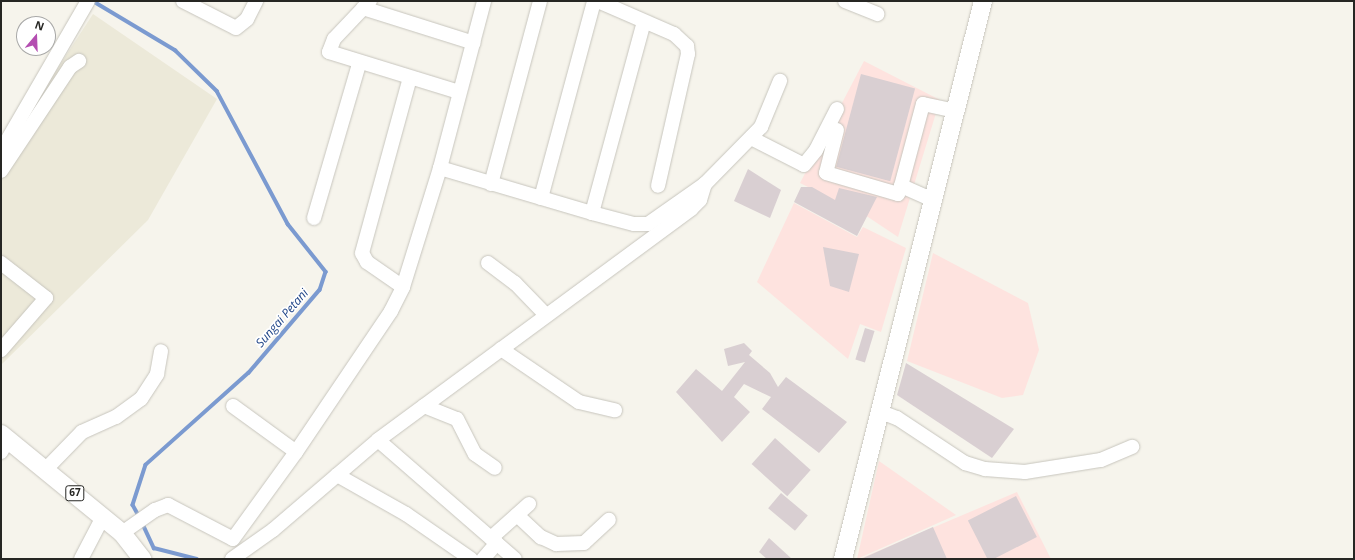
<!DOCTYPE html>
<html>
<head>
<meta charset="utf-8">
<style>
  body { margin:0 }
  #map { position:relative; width:1355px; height:560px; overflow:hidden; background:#f6f4ec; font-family:"Open Sans",sans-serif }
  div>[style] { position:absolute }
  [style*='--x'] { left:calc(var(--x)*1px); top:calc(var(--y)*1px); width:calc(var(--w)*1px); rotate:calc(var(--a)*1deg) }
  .commercial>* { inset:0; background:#fee3df }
  .built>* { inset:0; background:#ece9d9 }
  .stream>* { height:3.5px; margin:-1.75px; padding:0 1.75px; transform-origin:1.75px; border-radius:1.75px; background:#7b9ad0 }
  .building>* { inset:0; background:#d9cfd2; transform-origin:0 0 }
  .roads { filter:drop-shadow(0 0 1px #c7c5bd) drop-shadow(0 0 1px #c7c5bd) }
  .minor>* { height:14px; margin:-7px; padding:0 7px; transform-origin:7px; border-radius:7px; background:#fff }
  .major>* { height:18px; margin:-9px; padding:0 9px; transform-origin:9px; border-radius:9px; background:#fff }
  span { translate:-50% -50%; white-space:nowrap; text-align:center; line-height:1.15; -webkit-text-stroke:3.5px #fff; paint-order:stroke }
  .shield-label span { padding:1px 3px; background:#fff; border:1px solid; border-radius:3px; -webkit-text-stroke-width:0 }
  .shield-label { font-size:10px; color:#262623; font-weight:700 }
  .water-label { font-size:12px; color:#224789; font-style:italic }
  .frame { position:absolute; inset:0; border:2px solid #262623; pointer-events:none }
  .north { position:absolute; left:16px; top:16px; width:40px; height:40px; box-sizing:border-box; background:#fff; border:1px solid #a8a8a7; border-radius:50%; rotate:19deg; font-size:11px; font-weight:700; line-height:16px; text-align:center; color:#262623 }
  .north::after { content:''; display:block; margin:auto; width:14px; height:18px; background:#b44eb1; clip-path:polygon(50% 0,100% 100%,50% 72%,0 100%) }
</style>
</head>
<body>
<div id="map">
  <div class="commercial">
    <i style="clip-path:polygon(864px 61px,940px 100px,898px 237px,868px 217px,800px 183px)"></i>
    <i style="clip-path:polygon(794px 203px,857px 237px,863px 227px,906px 248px,881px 332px,860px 324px,848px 359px,757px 282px)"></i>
    <i style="clip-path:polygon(933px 253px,1028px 303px,1039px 350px,1023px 395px,1002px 398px,907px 361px)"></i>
    <i style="clip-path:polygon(879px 461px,956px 515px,857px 559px)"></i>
    <i style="clip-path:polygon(1017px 492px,1051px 559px,859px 559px)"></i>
  </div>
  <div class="built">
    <i style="clip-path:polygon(93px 14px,217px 99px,148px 220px,1px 365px,1px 155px)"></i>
  </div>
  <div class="stream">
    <i style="--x:93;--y:1;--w:96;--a:30.9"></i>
    <i style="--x:175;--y:50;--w:59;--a:44.3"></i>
    <i style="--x:217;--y:91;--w:151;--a:61.9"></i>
    <i style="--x:288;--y:224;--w:61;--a:51.6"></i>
    <i style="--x:326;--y:272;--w:19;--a:108"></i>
    <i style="--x:320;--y:290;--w:109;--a:130.5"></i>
    <i style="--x:249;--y:373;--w:138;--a:138.2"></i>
    <i style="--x:146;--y:465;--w:42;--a:108"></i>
    <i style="--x:133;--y:505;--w:13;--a:61"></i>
    <i style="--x:142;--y:522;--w:29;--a:65"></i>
    <i style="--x:154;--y:548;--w:44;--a:14.3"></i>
  </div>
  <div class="building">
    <i style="left:861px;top:74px;width:56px;height:96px;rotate:15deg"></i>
    <i style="clip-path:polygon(748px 169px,781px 190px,770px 218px,734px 201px)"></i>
    <i style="clip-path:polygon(801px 187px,812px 187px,835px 200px,839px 188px,877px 197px,857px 236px,794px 202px)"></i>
    <i style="clip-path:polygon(823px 247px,859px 254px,849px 292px,830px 286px)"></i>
    <i style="left:865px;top:328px;width:10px;height:33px;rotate:17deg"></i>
    <i style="clip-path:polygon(744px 343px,752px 351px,749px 355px,770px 373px,778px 387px,786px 377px,847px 422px,819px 453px,762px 409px,771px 397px,744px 384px,734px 397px,750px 412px,722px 442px,676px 392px,696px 369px,722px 391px,745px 362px,728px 366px,724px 349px)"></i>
    <i style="clip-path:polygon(906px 363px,1014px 429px,992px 458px,897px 395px)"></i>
    <i style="left:775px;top:438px;width:48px;height:35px;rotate:42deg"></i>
    <i style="left:781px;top:493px;width:35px;height:20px;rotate:40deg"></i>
    <i style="left:1016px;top:496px;width:46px;height:54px;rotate:63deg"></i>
    <i style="clip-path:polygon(933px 527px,947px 559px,861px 559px)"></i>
    <i style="clip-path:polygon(769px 538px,792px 559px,767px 559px,759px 552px)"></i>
  </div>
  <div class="roads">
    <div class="minor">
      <i style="--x:183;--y:1;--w:59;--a:27"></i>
      <i style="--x:236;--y:28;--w:14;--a:-39"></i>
      <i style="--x:247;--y:19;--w:20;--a:-63"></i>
      <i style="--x:370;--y:1;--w:52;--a:133.5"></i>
      <i style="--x:334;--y:39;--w:14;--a:111"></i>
      <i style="--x:329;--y:52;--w:136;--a:17.1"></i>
      <i style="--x:598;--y:1;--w:83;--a:23.5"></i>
      <i style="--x:674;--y:34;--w:18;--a:43"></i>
      <i style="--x:687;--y:46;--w:8;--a:83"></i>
      <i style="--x:688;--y:54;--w:135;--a:102.8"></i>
      <i style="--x:845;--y:1;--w:35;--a:22"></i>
      <i style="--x:363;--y:8;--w:116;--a:17.5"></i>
      <i style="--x:837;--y:130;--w:44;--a:104.3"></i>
      <i style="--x:826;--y:173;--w:75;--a:16.3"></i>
      <i style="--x:898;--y:194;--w:9;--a:-69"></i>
      <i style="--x:751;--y:138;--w:59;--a:27"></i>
      <i style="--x:804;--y:165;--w:19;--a:-51"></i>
      <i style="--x:816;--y:150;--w:46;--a:-62.9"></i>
      <i style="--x:1;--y:151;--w:173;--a:-59.9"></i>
      <i style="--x:440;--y:168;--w:159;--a:16.5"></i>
      <i style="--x:592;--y:213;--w:43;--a:14.7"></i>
      <i style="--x:634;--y:224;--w:14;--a:0"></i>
      <i style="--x:648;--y:224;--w:70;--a:-35.1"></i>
      <i style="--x:705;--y:184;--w:80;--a:-45.5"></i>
      <i style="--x:761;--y:127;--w:50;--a:-67.6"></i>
      <i style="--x:1;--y:171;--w:125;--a:-56.4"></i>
      <i style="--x:70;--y:67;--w:11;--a:-34"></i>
      <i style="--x:491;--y:184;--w:189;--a:-75"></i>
      <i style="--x:541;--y:198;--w:204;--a:-74.9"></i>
      <i style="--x:933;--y:200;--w:35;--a:-156"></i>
      <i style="--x:901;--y:186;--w:85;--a:-75"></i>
      <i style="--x:923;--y:104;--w:34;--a:12"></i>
      <i style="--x:592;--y:213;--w:198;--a:-74.8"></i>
      <i style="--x:314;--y:218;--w:160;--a:-73.7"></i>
      <i style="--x:1;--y:263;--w:57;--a:37.9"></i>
      <i style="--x:46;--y:298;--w:69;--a:130.9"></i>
      <i style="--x:488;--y:263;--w:34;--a:37"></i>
      <i style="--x:515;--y:283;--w:45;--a:45.9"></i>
      <i style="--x:403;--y:287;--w:44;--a:-145.2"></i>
      <i style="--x:367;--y:262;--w:10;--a:-119"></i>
      <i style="--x:362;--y:253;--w:181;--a:-74.7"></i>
      <i style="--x:501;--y:349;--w:94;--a:34.2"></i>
      <i style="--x:579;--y:402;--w:37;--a:13"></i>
      <i style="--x:233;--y:406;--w:78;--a:36.1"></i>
      <i style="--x:424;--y:406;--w:35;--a:22"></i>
      <i style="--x:457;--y:419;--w:39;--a:63"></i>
      <i style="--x:475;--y:454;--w:24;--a:35"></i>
      <i style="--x:881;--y:412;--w:17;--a:21"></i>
      <i style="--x:897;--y:418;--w:82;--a:33.5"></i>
      <i style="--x:965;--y:463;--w:21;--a:17"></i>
      <i style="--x:985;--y:469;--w:40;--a:4.3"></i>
      <i style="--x:1025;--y:472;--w:77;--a:-9"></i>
      <i style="--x:1101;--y:460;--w:34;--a:-23"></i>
      <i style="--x:378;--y:440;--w:181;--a:41"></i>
      <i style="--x:1;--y:452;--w:14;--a:-60"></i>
      <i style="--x:45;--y:470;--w:53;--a:-45.8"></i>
      <i style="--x:82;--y:432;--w:37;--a:-24"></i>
      <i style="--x:116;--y:417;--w:31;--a:-36"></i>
      <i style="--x:141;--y:399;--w:30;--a:-57"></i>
      <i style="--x:157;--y:374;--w:23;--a:-80"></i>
      <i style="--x:337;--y:475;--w:79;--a:29.5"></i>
      <i style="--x:406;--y:514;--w:79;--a:34.7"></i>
      <i style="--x:517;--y:515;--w:33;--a:43"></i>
      <i style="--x:541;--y:537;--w:17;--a:25"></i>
      <i style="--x:556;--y:544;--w:28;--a:-2"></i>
      <i style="--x:584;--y:543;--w:34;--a:-43"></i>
      <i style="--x:122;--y:533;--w:40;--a:-34.9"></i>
      <i style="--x:155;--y:510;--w:14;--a:-21"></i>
      <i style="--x:168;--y:505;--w:73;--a:27.6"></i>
      <i style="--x:233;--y:539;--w:107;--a:-54.1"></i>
      <i style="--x:296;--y:452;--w:170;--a:-56"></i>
      <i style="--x:391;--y:311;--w:27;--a:-63"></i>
      <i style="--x:403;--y:287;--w:125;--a:-72.7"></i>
      <i style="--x:440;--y:168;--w:173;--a:-75.2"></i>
      <i style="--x:491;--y:538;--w:51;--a:-41.8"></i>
      <i style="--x:81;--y:559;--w:47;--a:-62.4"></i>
      <i style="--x:232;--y:559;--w:50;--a:-35.3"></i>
      <i style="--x:273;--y:530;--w:138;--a:-40.6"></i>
      <i style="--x:378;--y:440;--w:389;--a:-36.4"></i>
      <i style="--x:691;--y:209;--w:13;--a:-45"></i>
      <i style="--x:700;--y:200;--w:17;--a:-73"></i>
      <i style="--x:483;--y:559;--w:21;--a:-49"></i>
    </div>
    <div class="major">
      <i style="--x:1;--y:434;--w:156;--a:39.3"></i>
      <i style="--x:122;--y:533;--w:33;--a:52"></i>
      <i style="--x:843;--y:559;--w:575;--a:-75.92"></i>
    </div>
  </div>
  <div class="shield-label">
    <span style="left:75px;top:493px">67</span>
  </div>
  <div class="water-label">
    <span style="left:282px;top:318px;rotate:-49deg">Sungai Petani</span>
  </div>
  <div class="frame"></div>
  <div class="north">N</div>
</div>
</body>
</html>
